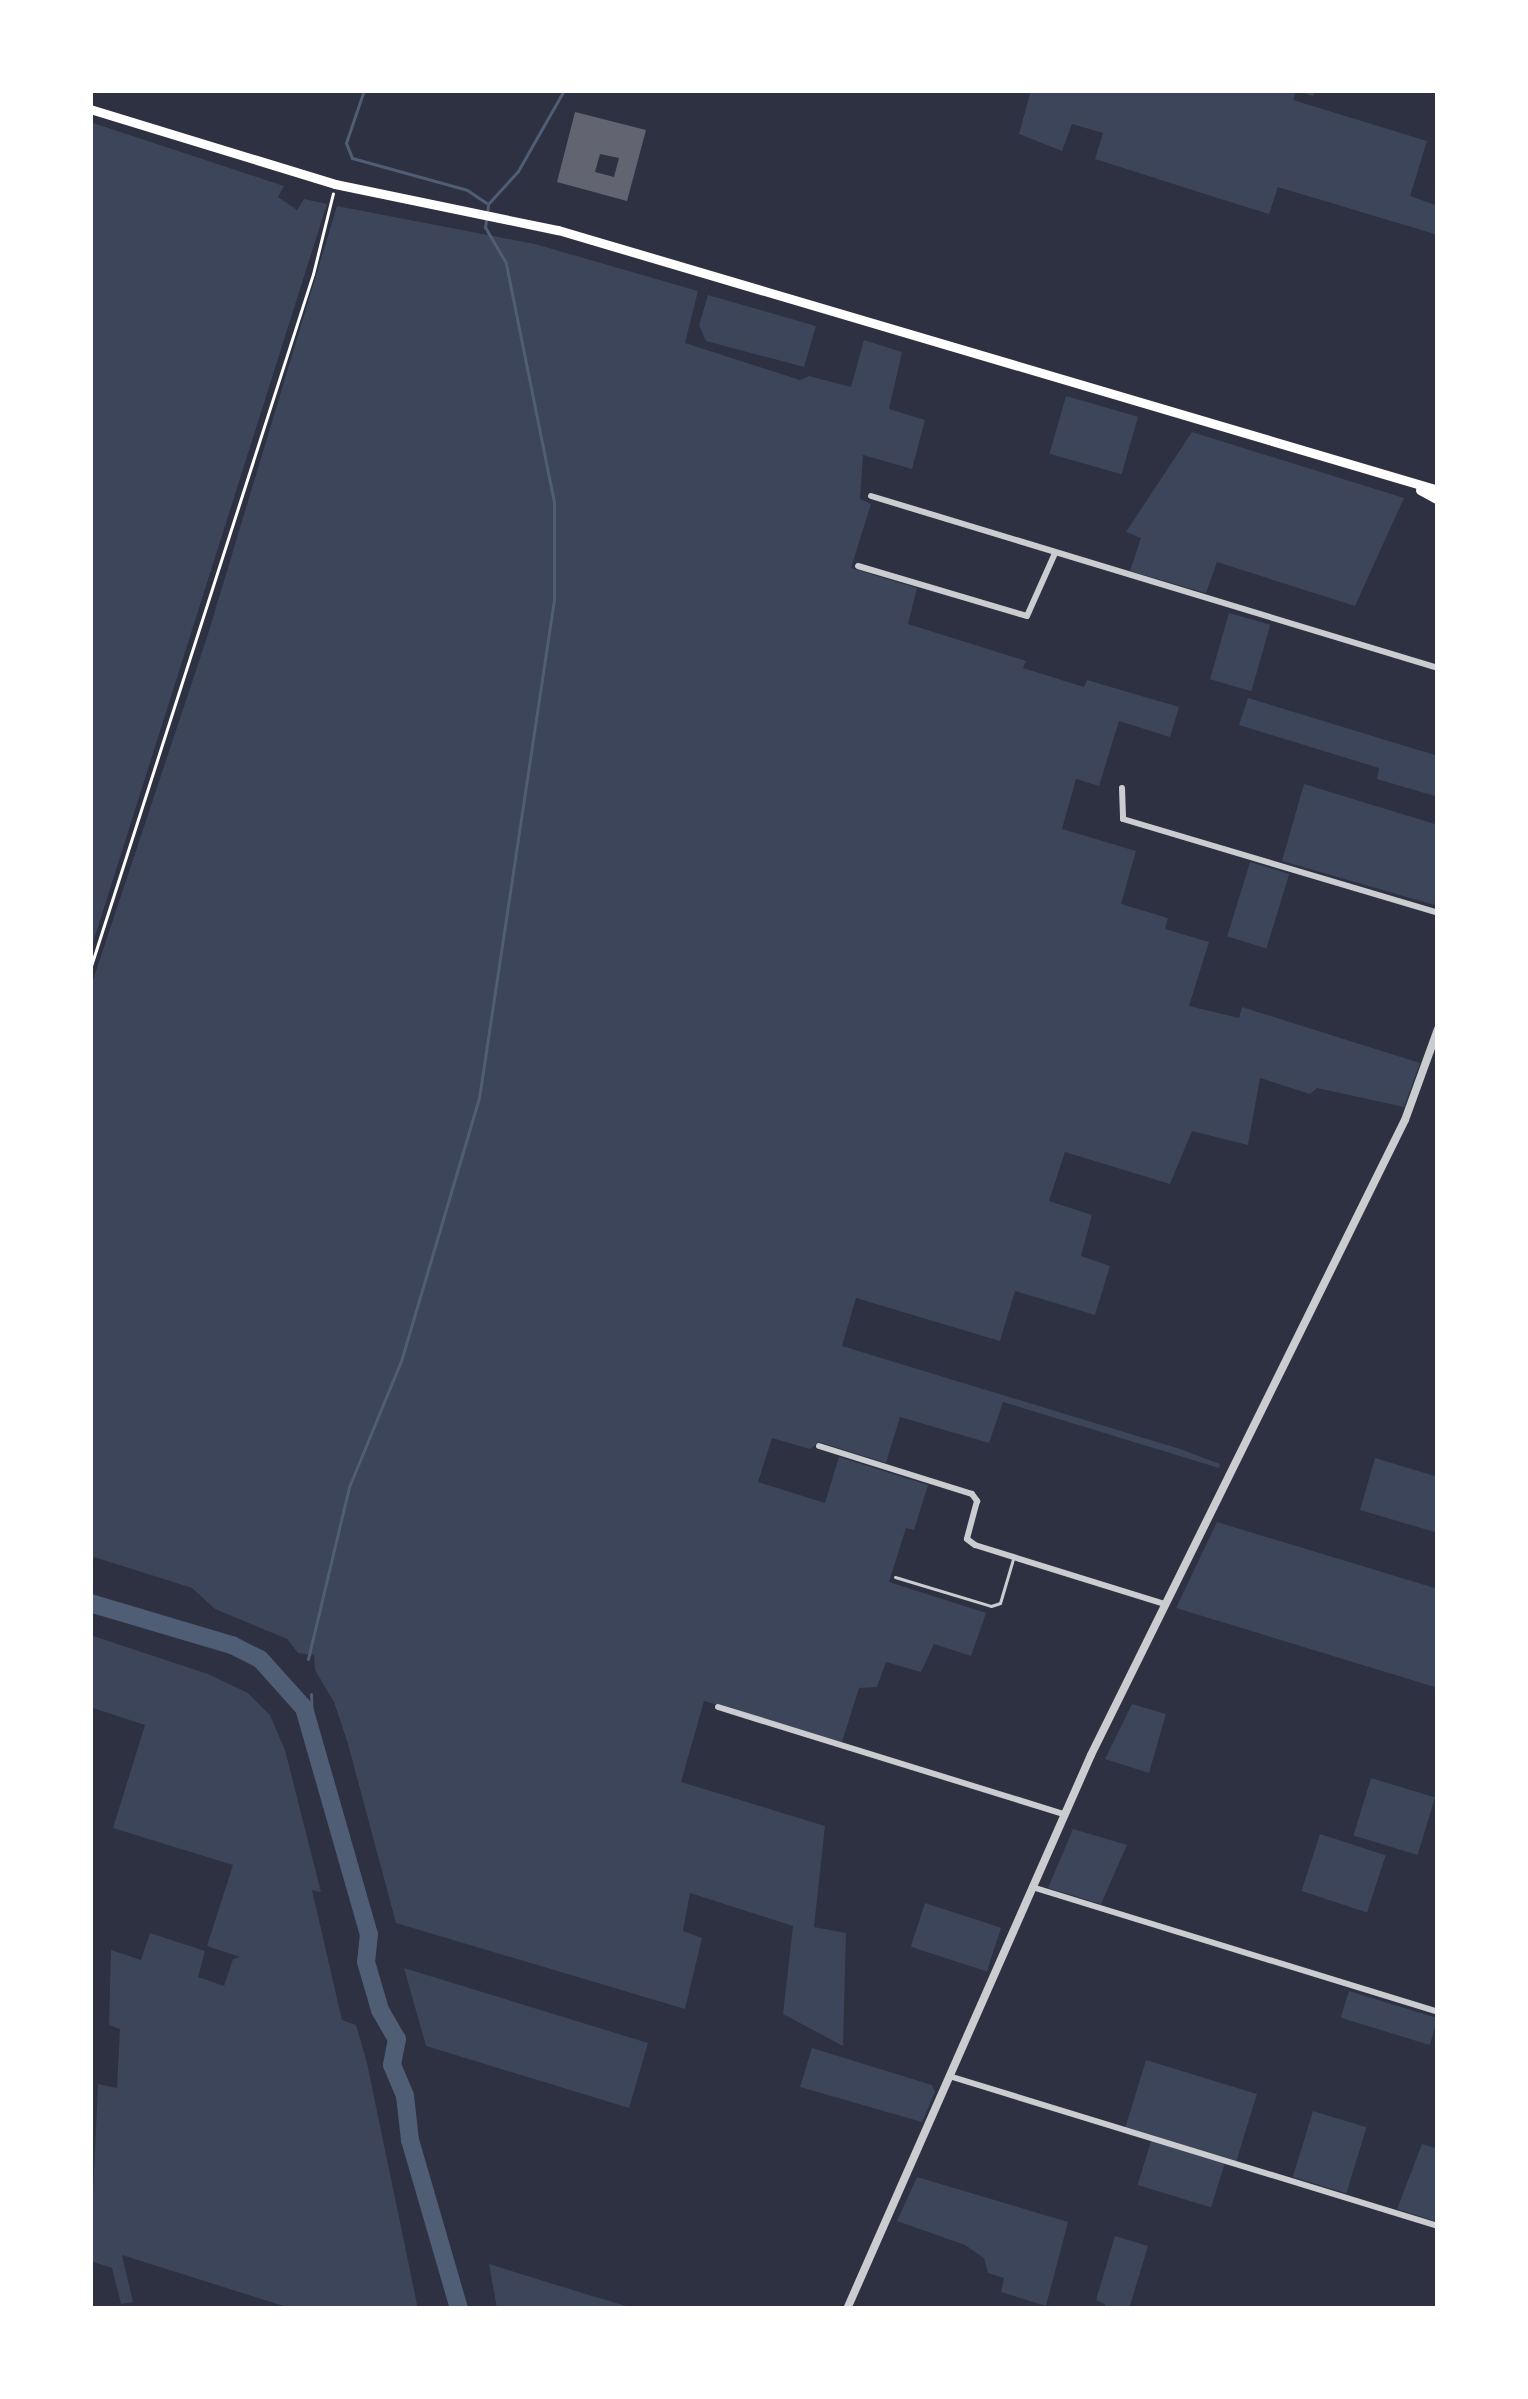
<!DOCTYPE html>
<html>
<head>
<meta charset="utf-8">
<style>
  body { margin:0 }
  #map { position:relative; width:1528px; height:2399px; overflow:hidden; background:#2d3142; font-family:"Work Sans",sans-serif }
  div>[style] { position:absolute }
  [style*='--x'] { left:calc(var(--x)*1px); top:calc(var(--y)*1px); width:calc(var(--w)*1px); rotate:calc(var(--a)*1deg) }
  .green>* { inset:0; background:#3c4559; transform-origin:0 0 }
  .stream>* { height:3px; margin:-1.5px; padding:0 1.5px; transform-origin:1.5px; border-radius:1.5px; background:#4f5d75 }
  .river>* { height:18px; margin:-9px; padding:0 9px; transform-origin:9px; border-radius:9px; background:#4f5d75 }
  .building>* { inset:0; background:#626471 }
  .path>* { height:3px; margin:-1.5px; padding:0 1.5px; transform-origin:1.5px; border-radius:1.5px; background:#fff }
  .service>* { height:3px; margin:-1.5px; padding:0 1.5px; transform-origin:1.5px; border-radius:1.5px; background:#caccd0 }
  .minor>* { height:6px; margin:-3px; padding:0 3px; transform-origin:3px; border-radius:3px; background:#caccd0 }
  .tertiary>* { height:8px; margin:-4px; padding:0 4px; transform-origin:4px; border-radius:4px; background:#caccd0 }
  .secondary>* { height:9px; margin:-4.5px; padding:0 4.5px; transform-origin:4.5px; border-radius:4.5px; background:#fff }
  span { translate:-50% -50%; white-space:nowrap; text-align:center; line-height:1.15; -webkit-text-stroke:10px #fff; paint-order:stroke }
  .frame { position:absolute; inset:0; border:93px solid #fff; pointer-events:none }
</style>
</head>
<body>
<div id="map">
  <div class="green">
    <i style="clip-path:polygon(1031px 90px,1315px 90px,1313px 96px,1296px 91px,1293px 100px,1427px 141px,1410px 196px,1438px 206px,1438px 235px,1278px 187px,1269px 214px,1227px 201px,1095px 159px,1103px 133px,1072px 124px,1062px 151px,1019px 134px)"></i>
    <i style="clip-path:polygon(90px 122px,284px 186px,278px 197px,297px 210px,304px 199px,327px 204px,90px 952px)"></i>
    <i style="clip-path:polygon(337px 206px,535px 244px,698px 291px,685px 343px,800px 380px,809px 376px,851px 387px,864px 340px,902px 352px,889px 409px,925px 420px,912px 469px,863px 455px,860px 499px,871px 504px,851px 568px,917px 588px,908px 624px,1026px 661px,1023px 668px,1084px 687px,1087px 680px,1179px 707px,1170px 737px,1119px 721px,1099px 786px,1076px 779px,1062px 829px,1136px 851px,1121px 904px,1168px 918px,1165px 929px,1209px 942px,1189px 1006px,1239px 1018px,1242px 1007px,1420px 1063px,1404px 1107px,1317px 1088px,1310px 1094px,1260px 1078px,1248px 1145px,1192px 1131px,1170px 1184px,1065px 1152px,1049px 1201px,1092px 1215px,1081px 1256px,1110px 1266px,1095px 1315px,1015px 1291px,1000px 1341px,856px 1298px,842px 1346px,1180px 1449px,1220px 1464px,1219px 1468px,1003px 1402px,989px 1443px,900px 1417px,886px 1463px,819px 1442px,810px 1449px,772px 1438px,758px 1482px,825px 1503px,839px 1457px,928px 1485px,914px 1530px,906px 1528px,889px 1582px,986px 1613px,971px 1656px,934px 1644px,921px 1672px,886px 1662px,877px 1687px,859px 1688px,842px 1742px,704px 1701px,681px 1782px,825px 1826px,814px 1927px,846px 1933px,843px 2046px,783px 2014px,793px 1926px,690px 1893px,683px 1931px,702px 1938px,685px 2009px,396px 1923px,348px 1744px,334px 1702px,315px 1670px,314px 1655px,298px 1653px,287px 1639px,215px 1609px,192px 1588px,94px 1557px,90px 1569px,90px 989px,208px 634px)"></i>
    <i style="clip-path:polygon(708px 295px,816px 326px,804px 367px,706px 341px,699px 325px)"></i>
    <i style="left:1066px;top:396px;width:75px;height:60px;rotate:16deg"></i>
    <i style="clip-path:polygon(1192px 432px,1404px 498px,1355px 606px,1217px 562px,1206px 593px,1130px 571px,1141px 538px,1126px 532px)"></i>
    <i style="left:1229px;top:613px;width:43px;height:69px;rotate:16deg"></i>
    <i style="clip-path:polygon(1248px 698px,1438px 756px,1438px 797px,1377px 779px,1379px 768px,1239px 725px)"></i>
    <i style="clip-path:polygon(1304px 784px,1438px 825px,1438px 906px,1282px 861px)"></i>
    <i style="left:1250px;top:862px;width:41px;height:78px;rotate:17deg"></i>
    <i style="clip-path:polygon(1375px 1458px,1438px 1477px,1438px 1533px,1360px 1510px)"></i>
    <i style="clip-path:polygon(1217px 1522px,1438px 1589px,1438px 1688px,1176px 1608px)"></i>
    <i style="clip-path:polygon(90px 1635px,208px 1674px,248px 1693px,270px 1715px,285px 1750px,321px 1892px,312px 1890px,342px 2020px,356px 2025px,367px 2063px,418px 2309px,293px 2309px,122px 2255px,133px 2302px,121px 2304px,112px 2268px,90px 2261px,98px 2084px,117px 2088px,120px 2029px,109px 2025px,111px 1950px,141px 1960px,150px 1933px,205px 1951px,198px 1977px,224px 1986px,233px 1959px,240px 1957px,207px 1946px,233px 1865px,113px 1828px,145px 1725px,90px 1707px)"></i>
    <i style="clip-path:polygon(1132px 1704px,1166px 1714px,1149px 1773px,1105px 1759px)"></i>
    <i style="left:1371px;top:1778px;width:67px;height:60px;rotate:17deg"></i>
    <i style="clip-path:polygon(1073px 1829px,1127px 1845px,1101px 1904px,1048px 1888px)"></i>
    <i style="left:1320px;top:1834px;width:69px;height:60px;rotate:18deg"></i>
    <i style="left:925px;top:1903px;width:80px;height:46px;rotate:18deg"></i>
    <i style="clip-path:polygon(404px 1968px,648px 2043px,629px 2108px,426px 2046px)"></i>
    <i style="left:1349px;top:1991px;width:93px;height:28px;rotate:17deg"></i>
    <i style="clip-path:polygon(812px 2048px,932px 2085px,935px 2092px,922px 2122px,800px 2087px)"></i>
    <i style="left:1146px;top:2060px;width:116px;height:71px;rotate:17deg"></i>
    <i style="left:1313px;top:2111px;width:56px;height:69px;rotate:17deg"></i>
    <i style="left:1151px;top:2141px;width:77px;height:46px;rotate:17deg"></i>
    <i style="clip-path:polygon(1422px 2144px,1438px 2149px,1438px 2222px,1397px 2209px)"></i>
    <i style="clip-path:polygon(917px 2177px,1068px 2222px,1046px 2306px,1001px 2292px,1004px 2278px,988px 2273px,984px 2258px,965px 2245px,897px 2221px)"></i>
    <i style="clip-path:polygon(1115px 2236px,1148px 2246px,1129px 2309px,1104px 2309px,1105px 2304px,1096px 2300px)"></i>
    <i style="clip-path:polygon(489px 2264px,592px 2296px,637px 2309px,497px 2309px)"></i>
  </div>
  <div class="stream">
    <i style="--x:364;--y:90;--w:56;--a:108.8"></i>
    <i style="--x:346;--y:143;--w:16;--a:68"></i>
    <i style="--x:352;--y:158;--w:119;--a:15.5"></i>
    <i style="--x:467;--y:190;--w:23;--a:34"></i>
    <i style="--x:489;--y:203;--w:43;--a:-47.8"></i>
    <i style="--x:518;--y:171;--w:93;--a:-60.4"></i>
    <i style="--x:308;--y:1659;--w:177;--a:-76.6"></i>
    <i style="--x:349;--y:1487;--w:136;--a:-67.6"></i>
    <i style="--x:401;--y:1361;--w:274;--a:-73.5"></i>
    <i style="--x:479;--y:1098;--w:504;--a:-81.44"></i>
    <i style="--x:554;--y:600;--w:98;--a:-90"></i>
    <i style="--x:554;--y:502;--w:244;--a:-101.4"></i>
    <i style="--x:506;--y:263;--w:42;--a:-120.3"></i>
    <i style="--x:485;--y:227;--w:22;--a:-82"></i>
    <i style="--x:311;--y:1694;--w:33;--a:88"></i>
  </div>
  <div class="river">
    <i style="--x:90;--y:1603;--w:148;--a:16.5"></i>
    <i style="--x:232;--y:1645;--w:31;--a:27"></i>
    <i style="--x:260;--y:1659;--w:66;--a:48.1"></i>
    <i style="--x:304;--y:1708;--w:235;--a:74"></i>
    <i style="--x:369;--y:1934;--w:28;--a:96"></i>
    <i style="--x:366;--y:1962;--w:50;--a:73.7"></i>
    <i style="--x:380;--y:2010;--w:34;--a:60"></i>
    <i style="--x:397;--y:2039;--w:26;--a:101"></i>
    <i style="--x:392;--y:2065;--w:34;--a:67"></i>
    <i style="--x:405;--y:2096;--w:44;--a:83.5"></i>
    <i style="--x:410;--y:2140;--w:176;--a:73.8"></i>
  </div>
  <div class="building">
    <i style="clip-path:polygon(evenodd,575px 112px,646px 130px,627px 201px,557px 182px,575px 112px,600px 154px,619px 158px,614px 177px,595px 172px,600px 154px)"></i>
  </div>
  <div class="path">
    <i style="--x:90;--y:969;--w:730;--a:-72.21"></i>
    <i style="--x:313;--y:274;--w:83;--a:-76.1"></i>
  </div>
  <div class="service">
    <i style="--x:895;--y:1577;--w:100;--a:16.8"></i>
    <i style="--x:991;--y:1606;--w:9;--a:-18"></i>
    <i style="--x:1000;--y:1603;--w:46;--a:-73.5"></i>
  </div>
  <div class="minor">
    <i style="--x:871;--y:496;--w:593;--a:16.88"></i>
    <i style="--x:858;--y:566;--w:176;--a:16.5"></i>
    <i style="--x:1027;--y:616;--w:69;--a:-66"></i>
    <i style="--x:1122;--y:788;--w:31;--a:88"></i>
    <i style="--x:1123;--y:819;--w:329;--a:16.6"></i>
    <i style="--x:819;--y:1446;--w:160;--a:17.4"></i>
    <i style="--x:972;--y:1494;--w:9;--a:54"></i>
    <i style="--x:977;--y:1501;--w:39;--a:105"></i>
    <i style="--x:967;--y:1539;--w:10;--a:37"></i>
    <i style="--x:975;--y:1545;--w:199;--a:17.3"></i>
    <i style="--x:718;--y:1707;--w:362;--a:17.2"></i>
    <i style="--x:1032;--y:1887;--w:425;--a:17.1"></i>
    <i style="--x:949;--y:2076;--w:511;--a:17.05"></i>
  </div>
  <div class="tertiary">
    <i style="--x:847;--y:2309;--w:605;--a:-66.23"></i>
    <i style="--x:1091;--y:1755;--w:708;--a:-63.69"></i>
    <i style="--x:1405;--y:1120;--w:97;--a:-70.1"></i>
  </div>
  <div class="secondary">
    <i style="--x:90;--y:109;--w:256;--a:17"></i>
    <i style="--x:335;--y:184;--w:228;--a:11.7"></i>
    <i style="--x:558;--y:230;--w:918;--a:16.46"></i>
    <i style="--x:1420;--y:490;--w:21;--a:29"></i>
  </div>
  <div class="frame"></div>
</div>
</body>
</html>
